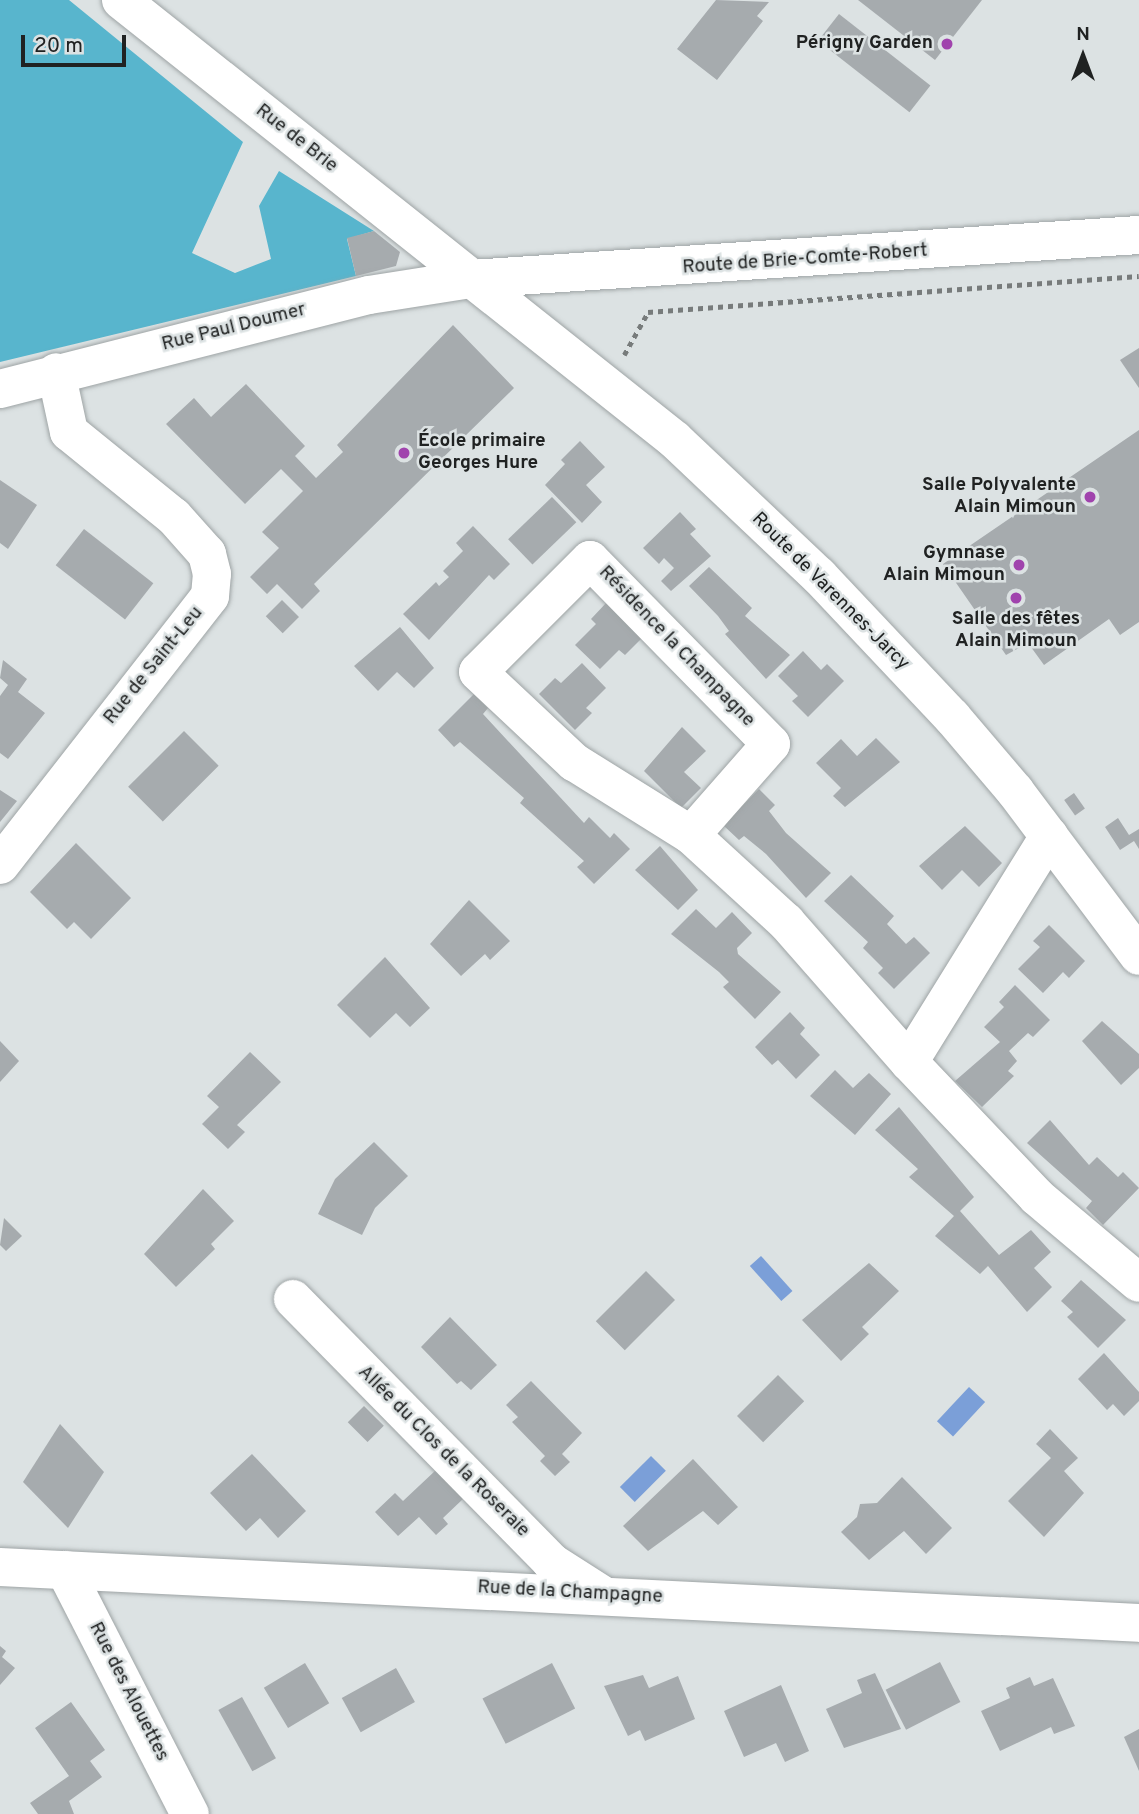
<!DOCTYPE html>
<html>
<head>
<meta charset="utf-8">
<style>
  body { margin:0 }
  #map { position:relative; width:1139px; height:1814px; overflow:hidden; background:#dce2e3; font-family:Overpass,sans-serif }
  div>[style] { position:absolute }
  [style*='--x'] { left:calc(var(--x)*1px); top:calc(var(--y)*1px); width:calc(var(--w)*1px); rotate:calc(var(--a)*1deg) }
  .forest>* { inset:0; background:#58b5cd }
  .water>* { inset:0; background:#7b9fd8; transform-origin:0 0 }
  .building>* { inset:0; background:#a6abae; transform-origin:0 0 }
  .path>* { height:4.5px; margin-top:-2.25px; transform-origin:0; background:repeating-linear-gradient(90deg,#777b7b 0 5px,transparent 0 10px) }
  .roads { filter:drop-shadow(0 0 2px #9ea4a5) drop-shadow(0 0 2px #9ea4a5) }
  .minor>* { height:38px; margin:-19px; padding:0 19px; transform-origin:19px; border-radius:19px; background:#fff }
  .dots>* { width:19px; height:19px; translate:-50% -50%; box-sizing:border-box; border:4px solid #dce2e3; border-radius:50% }
  span { translate:-50% -50%; white-space:nowrap; text-align:center; line-height:1.15; -webkit-text-stroke:5px #dce2e3; paint-order:stroke }
  .poi-label { font-size:19px; color:#202222; font-weight:700 }
  .right { translate:-100% -50%; text-align:right }
  .left { translate:0 -50%; text-align:left }
  .street-label { font-size:19px; color:#202222 }
  .north { position:absolute; left:1048px; top:21px; width:70px; height:70px; -webkit-text-stroke:5px #dce2e3; paint-order:stroke; rotate:0deg; font-size:19px; font-weight:700; line-height:28px; text-align:center; color:#202222 }
  .north::after { content:''; display:block; margin:auto; width:24px; height:32px; background:#202222; clip-path:polygon(50% 0,100% 100%,50% 72%,0 100%) }
  .scale { position:absolute; left:21px; top:35px; width:105px; height:32px; box-sizing:border-box; border:4px solid #202222; border-top:0; padding-left:9px; font-size:21px; line-height:24px; white-space:nowrap; color:#202222; -webkit-text-stroke:5px #dce2e3; paint-order:stroke }
</style>
</head>
<body>
<div id="map">
  <div class="forest">
    <i style="clip-path:polygon(0 0,69px 0,243px 142px,192px 253px,235px 273px,271px 259px,259px 206px,279px 171px,374px 231px,347px 239px,356px 276px,0 362px)"></i>
  </div>
  <div class="water">
    <i style="left:761px;top:1256px;width:47px;height:15px;rotate:48deg"></i>
    <i style="left:969px;top:1387px;width:22px;height:47px;rotate:43deg"></i>
    <i style="left:651px;top:1456px;width:21px;height:44px;rotate:45deg"></i>
  </div>
  <div class="building">
    <i style="clip-path:polygon(716px 0,769px 2px,757px 16px,763px 21px,717px 80px,677px 49px)"></i>
    <i style="clip-path:polygon(858px 0,982px 0,935px 60px)"></i>
    <i style="left:839px;top:14px;width:116px;height:34px;rotate:38deg"></i>
    <i style="clip-path:polygon(374px 231px,400px 252px,396px 266px,356px 276px,347px 238px)"></i>
    <i style="clip-path:polygon(453px 325px,514px 388px,314px 584px,320px 591px,302px 609px,277px 584px,267px 594px,250px 577px,279px 548px,262px 532px,303px 491px,281px 469px,245px 504px,166px 424px,194px 398px,211px 417px,246px 384px,305px 446px,295px 456px,316px 478px,343px 452px,337px 445px)"></i>
    <i style="clip-path:polygon(1139px 348px,1139px 388px,1120px 360px)"></i>
    <i style="clip-path:polygon(1139px 430px,1139px 622px,1120px 635px,1109px 619px,1044px 665px,1028px 643px,1006px 655px,943px 564px)"></i>
    <i style="clip-path:polygon(580px 441px,605px 467px,586px 485px,602px 502px,582px 523px,545px 485px,565px 464px,561px 460px)"></i>
    <i style="clip-path:polygon(0 480px,37px 505px,8px 549px,0 543px)"></i>
    <i style="left:552px;top:497px;width:35px;height:61px;rotate:46deg"></i>
    <i style="clip-path:polygon(680px 512px,696px 529px,690px 534px,711px 556px,671px 591px,661px 581px,674px 568px,664px 558px,659px 564px,643px 548px)"></i>
    <i style="clip-path:polygon(473px 526px,510px 564px,494px 580px,489px 575px,429px 640px,403px 614px,436px 582px,439px 586px,449px 577px,443px 571px,463px 551px,456px 543px)"></i>
    <i style="left:84px;top:529px;width:88px;height:46px;rotate:38deg"></i>
    <i style="clip-path:polygon(709px 567px,752px 608px,745px 616px,790px 655px,766px 679px,725px 634px,729px 631px,718px 616px,689px 586px)"></i>
    <i style="left:282px;top:600px;width:24px;height:23px;rotate:45deg"></i>
    <i style="clip-path:polygon(607px 602px,642px 638px,625px 655px,619px 650px,600px 669px,575px 645px,596px 624px,591px 619px)"></i>
    <i style="clip-path:polygon(400px 627px,434px 668px,414px 688px,397px 672px,378px 691px,354px 666px)"></i>
    <i style="clip-path:polygon(803px 651px,821px 670px,827px 664px,844px 681px,808px 717px,792px 701px,798px 696px,778px 676px)"></i>
    <i style="clip-path:polygon(3px 660px,27px 679px,18px 692px,45px 713px,8px 759px,0 753px,0 696px,8px 685px,0 678px)"></i>
    <i style="clip-path:polygon(582px 663px,606px 688px,586px 708px,592px 713px,575px 730px,539px 694px,555px 678px,561px 683px)"></i>
    <i style="clip-path:polygon(474px 694px,488px 708px,483px 714px,584px 823px,589px 817px,610px 838px,614px 833px,630px 849px,594px 884px,577px 867px,584px 861px,520px 803px,524px 798px,460px 742px,454px 747px,438px 730px)"></i>
    <i style="clip-path:polygon(682px 727px,706px 751px,684px 772px,701px 788px,681px 808px,644px 771px)"></i>
    <i style="left:184px;top:731px;width:49px;height:79px;rotate:45deg"></i>
    <i style="clip-path:polygon(876px 738px,900px 762px,845px 807px,833px 796px,841px 788px,816px 763px,841px 739px,857px 756px)"></i>
    <i style="clip-path:polygon(759px 789px,775px 805px,769px 811px,786px 833px,831px 873px,806px 898px,766px 854px,744px 836px,739px 840px,723px 825px)"></i>
    <i style="clip-path:polygon(0 790px,17px 801px,0 822px)"></i>
    <i style="left:1074px;top:793px;width:19px;height:12px;rotate:55deg"></i>
    <i style="clip-path:polygon(1118px 818px,1129px 835px,1139px 829px,1139px 849px,1134px 841px,1120px 850px,1105px 827px)"></i>
    <i style="clip-path:polygon(965px 826px,1002px 863px,979px 887px,962px 870px,942px 890px,919px 866px)"></i>
    <i style="clip-path:polygon(76px 843px,131px 898px,91px 939px,74px 922px,67px 929px,30px 892px)"></i>
    <i style="clip-path:polygon(660px 846px,698px 890px,678px 910px,635px 870px)"></i>
    <i style="clip-path:polygon(851px 875px,894px 916px,887px 924px,906px 944px,914px 937px,930px 953px,894px 989px,878px 973px,883px 968px,863px 948px,868px 942px,824px 901px)"></i>
    <i style="clip-path:polygon(469px 900px,510px 941px,490px 960px,485px 954px,461px 976px,430px 944px)"></i>
    <i style="clip-path:polygon(696px 909px,716px 928px,732px 912px,752px 933px,737px 948px,738px 954px,781px 992px,755px 1019px,723px 987px,729px 982px,719px 972px,671px 934px)"></i>
    <i style="clip-path:polygon(1049px 925px,1085px 961px,1069px 978px,1063px 972px,1043px 993px,1018px 969px,1040px 947px,1033px 941px)"></i>
    <i style="clip-path:polygon(385px 957px,430px 1008px,410px 1027px,396px 1013px,370px 1038px,337px 1005px)"></i>
    <i style="clip-path:polygon(1015px 985px,1050px 1020px,1033px 1037px,1028px 1033px,1009px 1051px,1017px 1061px,1008px 1071px,1014px 1076px,982px 1107px,955px 1081px,1000px 1042px,984px 1027px,1004px 1007px,999px 1002px)"></i>
    <i style="clip-path:polygon(790px 1012px,805px 1028px,800px 1034px,820px 1055px,796px 1079px,778px 1060px,772px 1065px,755px 1047px)"></i>
    <i style="clip-path:polygon(1102px 1021px,1139px 1054px,1139px 1068px,1121px 1085px,1082px 1041px)"></i>
    <i style="clip-path:polygon(0 1041px,19px 1061px,0 1082px)"></i>
    <i style="clip-path:polygon(250px 1052px,281px 1082px,237px 1125px,245px 1132px,228px 1149px,202px 1124px,219px 1107px,207px 1096px)"></i>
    <i style="clip-path:polygon(835px 1070px,853px 1088px,869px 1073px,891px 1094px,855px 1135px,810px 1096px)"></i>
    <i style="clip-path:polygon(899px 1107px,974px 1197px,960px 1211px,999px 1255px,1031px 1230px,1051px 1252px,1034px 1268px,1052px 1287px,1027px 1312px,988px 1266px,980px 1274px,935px 1236px,954px 1216px,909px 1177px,918px 1169px,875px 1130px)"></i>
    <i style="clip-path:polygon(1050px 1120px,1089px 1165px,1097px 1157px,1118px 1177px,1123px 1172px,1139px 1188px,1103px 1225px,1086px 1208px,1092px 1201px,1027px 1143px)"></i>
    <i style="clip-path:polygon(374px 1142px,408px 1176px,375px 1208px,362px 1235px,318px 1214px,335px 1179px)"></i>
    <i style="clip-path:polygon(203px 1189px,234px 1221px,211px 1244px,215px 1249px,176px 1287px,144px 1254px)"></i>
    <i style="clip-path:polygon(4px 1218px,22px 1236px,6px 1251px,0 1245px)"></i>
    <i style="clip-path:polygon(869px 1263px,899px 1291px,862px 1327px,869px 1334px,841px 1361px,802px 1320px)"></i>
    <i style="left:646px;top:1271px;width:41px;height:71px;rotate:45deg"></i>
    <i style="clip-path:polygon(1081px 1280px,1126px 1320px,1098px 1348px,1067px 1317px,1073px 1312px,1061px 1301px)"></i>
    <i style="clip-path:polygon(450px 1317px,497px 1365px,471px 1390px,461px 1381px,457px 1384px,421px 1347px)"></i>
    <i style="clip-path:polygon(1104px 1353px,1139px 1392px,1139px 1401px,1124px 1416px,1113px 1404px,1107px 1410px,1078px 1379px)"></i>
    <i style="left:778px;top:1375px;width:37px;height:58px;rotate:45deg"></i>
    <i style="clip-path:polygon(531px 1381px,582px 1433px,562px 1454px,570px 1462px,555px 1476px,540px 1461px,545px 1456px,512px 1422px,518px 1417px,506px 1405px)"></i>
    <i style="left:364px;top:1406px;width:28px;height:23px;rotate:45deg"></i>
    <i style="clip-path:polygon(60px 1424px,104px 1472px,68px 1528px,23px 1482px)"></i>
    <i style="clip-path:polygon(1050px 1429px,1078px 1458px,1064px 1471px,1084px 1493px,1044px 1537px,1008px 1501px,1051px 1458px,1036px 1444px)"></i>
    <i style="clip-path:polygon(252px 1454px,306px 1511px,278px 1538px,260px 1518px,246px 1531px,210px 1493px)"></i>
    <i style="clip-path:polygon(693px 1459px,738px 1507px,718px 1525px,703px 1511px,648px 1551px,623px 1526px)"></i>
    <i style="clip-path:polygon(436px 1470px,464px 1498px,443px 1518px,448px 1524px,436px 1535px,419px 1517px,398px 1536px,375px 1512px,395px 1493px,403px 1501px)"></i>
    <i style="clip-path:polygon(902px 1477px,952px 1528px,926px 1554px,904px 1531px,869px 1560px,841px 1532px,857px 1517px,860px 1504px,877px 1503px)"></i>
    <i style="clip-path:polygon(0 1646px,6px 1651px,2px 1657px,15px 1668px,0 1685px)"></i>
    <i style="left:940px;top:1662px;width:45px;height:61px;rotate:63deg"></i>
    <i style="left:305px;top:1663px;width:47px;height:48px;rotate:59deg"></i>
    <i style="left:552px;top:1663px;width:51px;height:78px;rotate:63deg"></i>
    <i style="left:396px;top:1668px;width:39px;height:62px;rotate:61deg"></i>
    <i style="clip-path:polygon(875px 1673px,901px 1729px,844px 1748px,826px 1709px,862px 1693px,857px 1680px)"></i>
    <i style="clip-path:polygon(643px 1675px,649px 1688px,678px 1676px,695px 1719px,645px 1741px,640px 1730px,628px 1736px,604px 1686px)"></i>
    <i style="clip-path:polygon(1030px 1677px,1034px 1686px,1053px 1678px,1075px 1726px,1054px 1734px,1051px 1727px,1000px 1751px,981px 1711px,1010px 1698px,1006px 1688px)"></i>
    <i style="clip-path:polygon(781px 1685px,809px 1751px,785px 1762px,776px 1743px,744px 1757px,724px 1711px)"></i>
    <i style="left:242px;top:1697px;width:70px;height:27px;rotate:61deg"></i>
    <i style="clip-path:polygon(71px 1702px,105px 1750px,90px 1761px,102px 1777px,69px 1801px,74px 1814px,38px 1814px,30px 1803px,69px 1776px,35px 1728px)"></i>
    <i style="clip-path:polygon(1139px 1729px,1139px 1771px,1124px 1737px)"></i>
  </div>
  <div class="path">
    <i style="--x:624;--y:355;--w:49;--a:-60.8"></i>
    <i style="--x:648;--y:312;--w:492;--a:-4.2"></i>
  </div>
  <div class="roads">
    <div class="minor">
      <i style="--x:121;--y:0;--w:707;--a:38.46"></i>
      <i style="--x:675;--y:440;--w:198;--a:43.4"></i>
      <i style="--x:819;--y:576;--w:194;--a:46.7"></i>
      <i style="--x:952;--y:717;--w:97;--a:49.6"></i>
      <i style="--x:1015;--y:791;--w:206;--a:53.1"></i>
      <i style="--x:0;--y:389;--w:381;--a:-14.3"></i>
      <i style="--x:369;--y:295;--w:103;--a:-8.9"></i>
      <i style="--x:471;--y:279;--w:669;--a:-3.77"></i>
      <i style="--x:691;--y:835;--w:121;--a:-48.7"></i>
      <i style="--x:771;--y:744;--w:258;--a:-134.5"></i>
      <i style="--x:590;--y:560;--w:158;--a:135"></i>
      <i style="--x:478;--y:672;--w:132;--a:43.2"></i>
      <i style="--x:574;--y:762;--w:138;--a:32"></i>
      <i style="--x:691;--y:835;--w:129;--a:42.5"></i>
      <i style="--x:786;--y:922;--w:186;--a:48.7"></i>
      <i style="--x:909;--y:1062;--w:186;--a:46.5"></i>
      <i style="--x:1037;--y:1197;--w:133;--a:40.1"></i>
      <i style="--x:0;--y:865;--w:341;--a:-52"></i>
      <i style="--x:210;--y:596;--w:22;--a:-85"></i>
      <i style="--x:212;--y:574;--w:21;--a:-104"></i>
      <i style="--x:207;--y:554;--w:50;--a:-131.7"></i>
      <i style="--x:174;--y:517;--w:135;--a:-141"></i>
      <i style="--x:69;--y:432;--w:61;--a:-102.2"></i>
      <i style="--x:909;--y:1062;--w:266;--a:-58.2"></i>
      <i style="--x:293;--y:1299;--w:368;--a:45.5"></i>
      <i style="--x:551;--y:1562;--w:59;--a:32.6"></i>
      <i style="--x:0;--y:1567;--w:1140;--a:2.81"></i>
      <i style="--x:65;--y:1570;--w:274;--a:62.9"></i>
    </div>
  </div>
  <div class="dots">
    <i style="left:947px;top:44px;background:#a043ad"></i>
    <i style="left:404px;top:453px;background:#a043ad"></i>
    <i style="left:1090px;top:497px;background:#a043ad"></i>
    <i style="left:1019px;top:565px;background:#a043ad"></i>
    <i style="left:1016px;top:598px;background:#a043ad"></i>
  </div>
  <div class="poi-label">
    <span class="right" style="left:933px;top:44px">Périgny Garden</span>
    <span class="left" style="left:418px;top:453px">École primaire<br>Georges Hure</span>
    <span class="right" style="left:1076px;top:497px">Salle Polyvalente<br>Alain Mimoun</span>
    <span class="right" style="left:1005px;top:565px">Gymnase<br>Alain Mimoun</span>
    <span style="left:1016px;top:631px">Salle des fêtes<br>Alain Mimoun</span>
  </div>
  <div class="street-label">
    <span style="left:296px;top:139px;rotate:38deg">Rue de Brie</span>
    <span style="left:805px;top:260px;rotate:-4deg">Route de Brie-Comte-Robert</span>
    <span style="left:234px;top:328px;rotate:-14deg">Rue Paul Doumer</span>
    <span style="left:830px;top:592px;rotate:45deg">Route de Varennes-Jarcy</span>
    <span style="left:676px;top:647px;rotate:46deg">Résidence la Champagne</span>
    <span style="left:154px;top:666px;rotate:-51deg">Rue de Saint-Leu</span>
    <span style="left:443px;top:1452px;rotate:45deg">Allée du Clos de la Roseraie</span>
    <span style="left:570px;top:1593px;rotate:3deg">Rue de la Champagne</span>
    <span style="left:128px;top:1692px;rotate:63deg">Rue des Alouettes</span>
  </div>
  <div class="north">N</div>
  <div class="scale">20 m</div>
</div>
</body>
</html>
